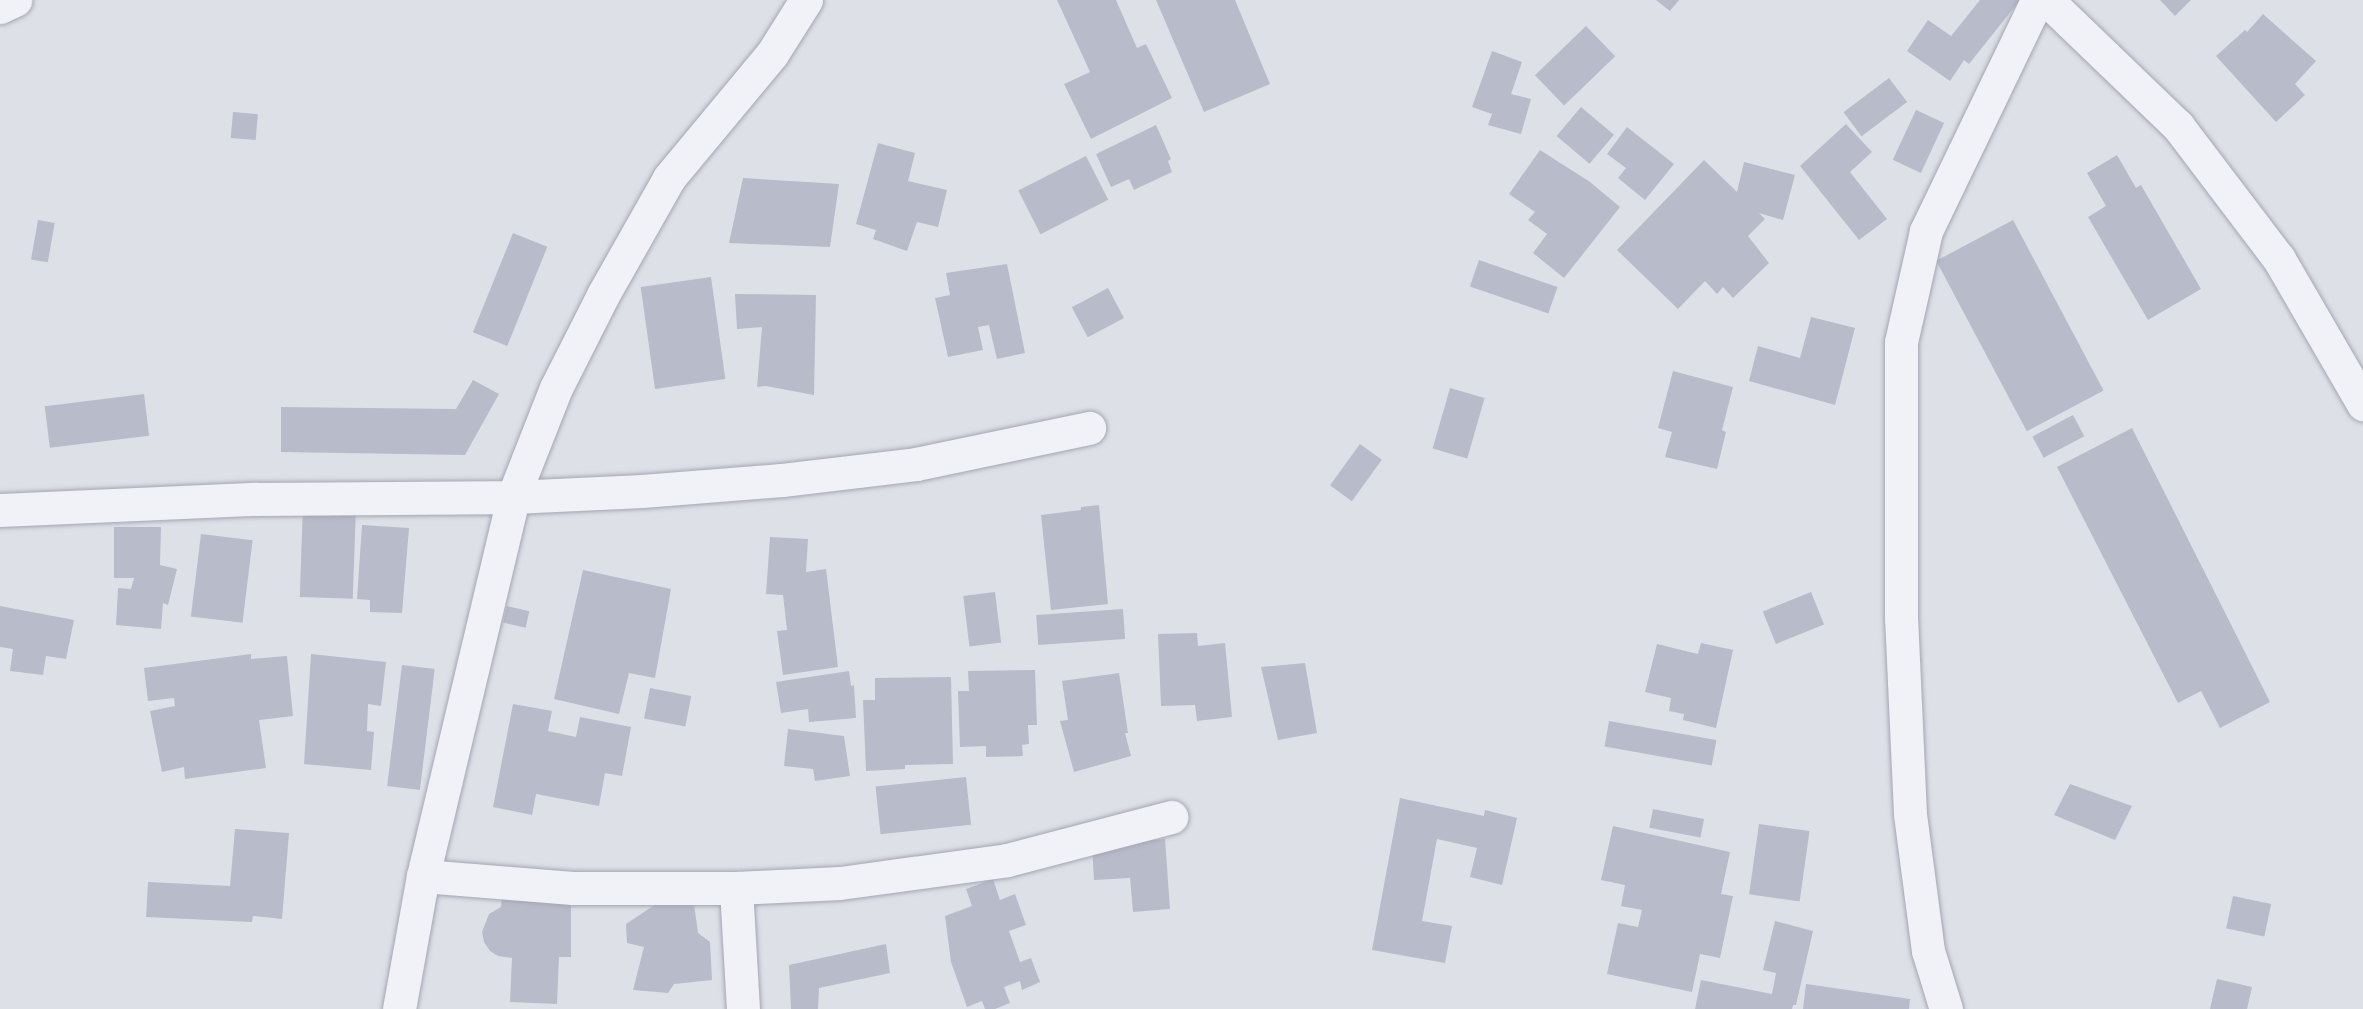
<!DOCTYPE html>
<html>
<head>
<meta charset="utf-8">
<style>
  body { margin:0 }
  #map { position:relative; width:2363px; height:1009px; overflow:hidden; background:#dee0e8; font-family:"Noto Sans",sans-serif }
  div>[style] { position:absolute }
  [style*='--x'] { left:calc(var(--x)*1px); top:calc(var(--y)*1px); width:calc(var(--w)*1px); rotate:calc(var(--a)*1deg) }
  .building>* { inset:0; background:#b8bbc9; transform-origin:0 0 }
  .roads { filter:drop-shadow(0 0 2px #a3a6b2) drop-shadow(0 0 2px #a3a6b2) }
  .minor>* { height:33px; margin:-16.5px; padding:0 16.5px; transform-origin:16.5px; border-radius:16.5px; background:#f1f2f7 }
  span { translate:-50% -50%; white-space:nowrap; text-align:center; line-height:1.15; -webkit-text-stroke:4.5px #edf0f6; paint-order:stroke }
</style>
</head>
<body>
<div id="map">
  <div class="building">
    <i style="clip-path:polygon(1057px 0,1116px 0,1137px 48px,1146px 44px,1172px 98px,1091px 139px,1064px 84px,1090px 72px)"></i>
    <i style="clip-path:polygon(1156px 0,1235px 0,1270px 84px,1204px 112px)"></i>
    <i style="clip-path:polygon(1656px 0,1679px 0,1670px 11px)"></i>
    <i style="clip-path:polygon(1980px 0,2020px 0,1969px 64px,1964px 60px,1950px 81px,1907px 51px,1928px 20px,1951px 36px)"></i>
    <i style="clip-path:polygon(2160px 0,2191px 0,2175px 16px)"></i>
    <i style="clip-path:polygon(2263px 14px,2316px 61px,2295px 84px,2305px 95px,2276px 122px,2216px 56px,2245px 30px,2247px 32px)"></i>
    <i style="left:1586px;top:26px;width:42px;height:71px;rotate:46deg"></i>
    <i style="clip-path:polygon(1492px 51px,1522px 62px,1511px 94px,1531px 99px,1521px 134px,1488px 125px,1492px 114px,1472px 107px)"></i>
    <i style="left:1889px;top:78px;width:30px;height:57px;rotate:53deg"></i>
    <i style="left:1581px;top:107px;width:43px;height:38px;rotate:40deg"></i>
    <i style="left:1916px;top:110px;width:31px;height:55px;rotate:25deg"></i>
    <i style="left:233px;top:112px;width:25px;height:26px;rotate:5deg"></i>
    <i style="clip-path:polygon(1846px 124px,1872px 152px,1850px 172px,1887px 219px,1859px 240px,1800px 166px)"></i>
    <i style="clip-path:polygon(1156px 125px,1171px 159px,1168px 161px,1172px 172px,1134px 190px,1129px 179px,1111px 187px,1096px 154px)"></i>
    <i style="clip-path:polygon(1627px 127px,1674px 164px,1645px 200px,1618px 178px,1626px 168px,1607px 154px)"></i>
    <i style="clip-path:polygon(878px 143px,915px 153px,908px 181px,947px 190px,938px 227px,917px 222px,907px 251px,873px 239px,876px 230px,856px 224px)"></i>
    <i style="clip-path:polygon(1540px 150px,1590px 182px,1620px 207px,1564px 278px,1533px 253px,1547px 234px,1528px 220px,1535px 212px,1509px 194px)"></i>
    <i style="clip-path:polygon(2117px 155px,2136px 188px,2141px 185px,2201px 289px,2148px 320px,2088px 217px,2106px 206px,2087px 173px)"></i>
    <i style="left:1086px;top:156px;width:49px;height:76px;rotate:63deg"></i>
    <i style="clip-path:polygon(1704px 160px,1737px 192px,1744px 162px,1795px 175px,1783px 220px,1759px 213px,1765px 219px,1748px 236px,1769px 263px,1733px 298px,1723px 287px,1717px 294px,1705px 281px,1678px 309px,1617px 250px)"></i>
    <i style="clip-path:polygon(743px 178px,839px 184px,830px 247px,729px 243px)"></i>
    <i style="left:38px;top:220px;width:17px;height:40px;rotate:10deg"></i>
    <i style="left:2013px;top:220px;width:193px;height:87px;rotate:62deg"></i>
    <i style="left:513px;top:233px;width:37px;height:107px;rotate:22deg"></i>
    <i style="left:1479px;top:260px;width:83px;height:28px;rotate:19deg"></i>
    <i style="clip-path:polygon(1007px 264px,1025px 353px,997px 359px,989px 325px,978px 327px,983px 350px,948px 357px,935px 298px,950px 295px,946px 273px)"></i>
    <i style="left:711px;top:277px;width:103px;height:71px;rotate:82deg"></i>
    <i style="left:1108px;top:288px;width:34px;height:41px;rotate:62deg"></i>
    <i style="clip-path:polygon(735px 294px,816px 295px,814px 395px,766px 386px,757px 387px,762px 327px,737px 329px)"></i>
    <i style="clip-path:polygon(1811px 317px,1855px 328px,1835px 405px,1749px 381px,1758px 346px,1800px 358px)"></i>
    <i style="clip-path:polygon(1673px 371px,1733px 387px,1722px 430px,1726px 432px,1717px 469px,1665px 457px,1672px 432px,1658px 428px)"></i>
    <i style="clip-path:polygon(473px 380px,499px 394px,465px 455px,281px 452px,281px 407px,456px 409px)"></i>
    <i style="left:1450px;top:388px;width:36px;height:63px;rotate:16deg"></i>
    <i style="left:144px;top:394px;width:42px;height:100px;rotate:83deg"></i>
    <i style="left:2073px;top:415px;width:24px;height:46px;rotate:62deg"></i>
    <i style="clip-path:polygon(2132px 428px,2270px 702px,2220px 728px,2201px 691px,2178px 703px,2057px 467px)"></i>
    <i style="left:1360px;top:444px;width:27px;height:51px;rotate:36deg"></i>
    <i style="left:303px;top:505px;width:53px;height:92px;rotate:2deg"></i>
    <i style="clip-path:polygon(1099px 505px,1108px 604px,1051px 610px,1041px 515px,1081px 510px,1081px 507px)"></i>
    <i style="clip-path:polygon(362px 525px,409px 528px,402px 613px,370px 612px,370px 600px,357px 599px)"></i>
    <i style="clip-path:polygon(114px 527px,161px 527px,160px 565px,177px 569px,168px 605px,163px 603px,161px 629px,116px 625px,118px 588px,131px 589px,134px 578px,114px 578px)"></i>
    <i style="left:201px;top:534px;width:52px;height:83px;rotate:7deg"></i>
    <i style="clip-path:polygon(770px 537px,808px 539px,806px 572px,826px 569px,838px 667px,783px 675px,777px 631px,787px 630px,783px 595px,766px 594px)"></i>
    <i style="clip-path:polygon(583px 570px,671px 589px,655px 678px,629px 673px,619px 714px,554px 699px)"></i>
    <i style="left:995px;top:592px;width:51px;height:32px;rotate:83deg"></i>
    <i style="left:1811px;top:592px;width:35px;height:52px;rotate:68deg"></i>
    <i style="clip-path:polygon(0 606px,74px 620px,66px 659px,46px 656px,43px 675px,10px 671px,13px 649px,0 647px)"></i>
    <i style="left:507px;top:606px;width:23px;height:17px;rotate:13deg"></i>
    <i style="left:1123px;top:609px;width:30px;height:87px;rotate:86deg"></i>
    <i style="clip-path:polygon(1197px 633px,1198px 646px,1225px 643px,1232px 717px,1197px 721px,1195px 705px,1161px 706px,1158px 634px)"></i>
    <i style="clip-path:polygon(1701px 643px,1733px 650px,1716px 728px,1683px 720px,1684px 714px,1669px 711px,1671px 698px,1645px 692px,1657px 644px,1698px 654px)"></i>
    <i style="clip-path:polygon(251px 654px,251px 659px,287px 656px,293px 716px,259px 720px,266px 768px,185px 779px,184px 767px,162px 772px,150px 711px,175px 706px,174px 698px,148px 701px,144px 668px)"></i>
    <i style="clip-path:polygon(311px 654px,386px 662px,381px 706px,368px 704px,367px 731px,374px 732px,371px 770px,304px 764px)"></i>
    <i style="clip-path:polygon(1305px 663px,1317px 733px,1278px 740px,1261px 667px)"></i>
    <i style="left:402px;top:665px;width:33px;height:122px;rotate:7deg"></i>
    <i style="clip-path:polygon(1035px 670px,1037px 725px,1028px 725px,1029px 744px,1022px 745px,1023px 756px,986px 757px,986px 746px,960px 747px,958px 691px,969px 691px,968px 671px)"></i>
    <i style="clip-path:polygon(849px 671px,851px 686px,854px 685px,856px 718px,809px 722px,808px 709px,781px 713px,776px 682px)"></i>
    <i style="clip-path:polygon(1119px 673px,1128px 733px,1125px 733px,1131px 756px,1074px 772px,1060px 721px,1068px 720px,1062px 681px)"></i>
    <i style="clip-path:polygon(951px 677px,953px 764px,905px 765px,905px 769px,866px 771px,863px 700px,875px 700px,875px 678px)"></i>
    <i style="left:650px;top:688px;width:42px;height:31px;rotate:11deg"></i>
    <i style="clip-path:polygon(513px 704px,552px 711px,548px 731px,576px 737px,580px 717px,631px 727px,622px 776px,605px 773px,599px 806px,536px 794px,532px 815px,493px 807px)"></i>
    <i style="left:1609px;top:721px;width:109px;height:26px;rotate:10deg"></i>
    <i style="clip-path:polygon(788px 729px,844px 736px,850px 776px,815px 781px,813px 769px,784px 766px)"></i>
    <i style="left:966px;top:777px;width:48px;height:91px;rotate:84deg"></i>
    <i style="clip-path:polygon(2070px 784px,2132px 806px,2115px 840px,2054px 815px)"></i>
    <i style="clip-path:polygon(1400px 798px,1484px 816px,1485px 810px,1517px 818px,1502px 885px,1470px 877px,1477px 848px,1437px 839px,1422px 921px,1452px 926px,1445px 963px,1372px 950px)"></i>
    <i style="left:1653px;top:809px;width:52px;height:19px;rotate:11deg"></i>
    <i style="left:1759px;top:824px;width:51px;height:71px;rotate:8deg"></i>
    <i style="clip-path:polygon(1613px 826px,1730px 852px,1721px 894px,1733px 896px,1720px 958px,1700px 954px,1692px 992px,1607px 974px,1618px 923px,1638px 927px,1642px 910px,1621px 906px,1625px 885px,1601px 880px)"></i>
    <i style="clip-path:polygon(235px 829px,289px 833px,282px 919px,253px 916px,252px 922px,146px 917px,148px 882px,230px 886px)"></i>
    <i style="clip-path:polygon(1165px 839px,1170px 909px,1133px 912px,1130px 878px,1094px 880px,1092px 845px)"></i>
    <i style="clip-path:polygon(993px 879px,1000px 900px,1015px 894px,1026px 925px,1009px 931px,1020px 962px,1031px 958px,1040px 982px,1022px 990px,1020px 981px,1004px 987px,1010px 1003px,995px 1009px,985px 1009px,982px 1001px,967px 1007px,951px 962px,945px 916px,972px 906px,966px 889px)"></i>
    <i style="left:2233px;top:896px;width:39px;height:33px;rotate:12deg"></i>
    <i style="clip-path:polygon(502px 897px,571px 900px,571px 957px,559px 957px,557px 1004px,510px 1002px,512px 958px,498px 956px,490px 951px,484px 942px,482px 932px,489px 914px,501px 907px)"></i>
    <i style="clip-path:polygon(656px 904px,694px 904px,698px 933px,710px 942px,712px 980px,674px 984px,668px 993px,633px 990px,644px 947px,627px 943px,626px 924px)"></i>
    <i style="clip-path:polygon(1775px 921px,1813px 931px,1796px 1005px,1793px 1005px,1792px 1009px,1695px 1009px,1701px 980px,1772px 994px,1776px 973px,1763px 970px)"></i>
    <i style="clip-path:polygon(886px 944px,890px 973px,819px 988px,818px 1009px,791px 1009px,789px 965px)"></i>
    <i style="clip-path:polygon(2217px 979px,2252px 987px,2247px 1009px,2210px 1009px)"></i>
    <i style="clip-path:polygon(1806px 984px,1910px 999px,1909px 1009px,1803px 1009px)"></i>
  </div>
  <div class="roads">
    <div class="minor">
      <i style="--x:2047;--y:0;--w:182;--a:43.9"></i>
      <i style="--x:2178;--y:126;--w:167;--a:52.8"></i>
      <i style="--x:2279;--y:259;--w:168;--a:59.9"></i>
      <i style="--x:0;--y:7;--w:17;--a:-25"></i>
      <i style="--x:0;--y:510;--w:256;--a:-2.5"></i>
      <i style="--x:256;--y:499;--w:257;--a:-0.4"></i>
      <i style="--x:513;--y:497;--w:129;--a:-2.7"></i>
      <i style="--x:642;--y:491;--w:140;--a:-4.5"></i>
      <i style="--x:782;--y:480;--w:135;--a:-6.8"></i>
      <i style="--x:916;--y:464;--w:177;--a:-11.8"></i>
      <i style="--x:423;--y:876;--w:150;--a:4.6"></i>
      <i style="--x:573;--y:888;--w:163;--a:0"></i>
      <i style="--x:736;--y:888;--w:104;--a:-2.8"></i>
      <i style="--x:840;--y:883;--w:169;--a:-7.8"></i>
      <i style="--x:1007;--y:860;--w:170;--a:-14.7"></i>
      <i style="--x:736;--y:888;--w:121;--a:86.7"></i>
      <i style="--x:399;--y:1009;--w:135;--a:-79.8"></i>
      <i style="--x:423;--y:876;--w:390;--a:-76.6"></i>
      <i style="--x:513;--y:497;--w:117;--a:-68.5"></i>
      <i style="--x:556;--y:388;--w:106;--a:-63.2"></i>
      <i style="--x:604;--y:293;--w:132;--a:-60.5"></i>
      <i style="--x:669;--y:178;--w:161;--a:-50.3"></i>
      <i style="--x:772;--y:54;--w:64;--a:-57.8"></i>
      <i style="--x:1946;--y:1009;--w:61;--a:-107.2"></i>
      <i style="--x:1928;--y:951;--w:138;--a:-97.5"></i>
      <i style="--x:1910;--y:814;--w:195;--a:-92.6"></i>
      <i style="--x:1901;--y:619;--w:277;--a:-90"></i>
      <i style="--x:1901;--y:342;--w:114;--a:-77.3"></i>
      <i style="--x:1926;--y:231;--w:256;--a:-64.3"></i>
    </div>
  </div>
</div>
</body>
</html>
